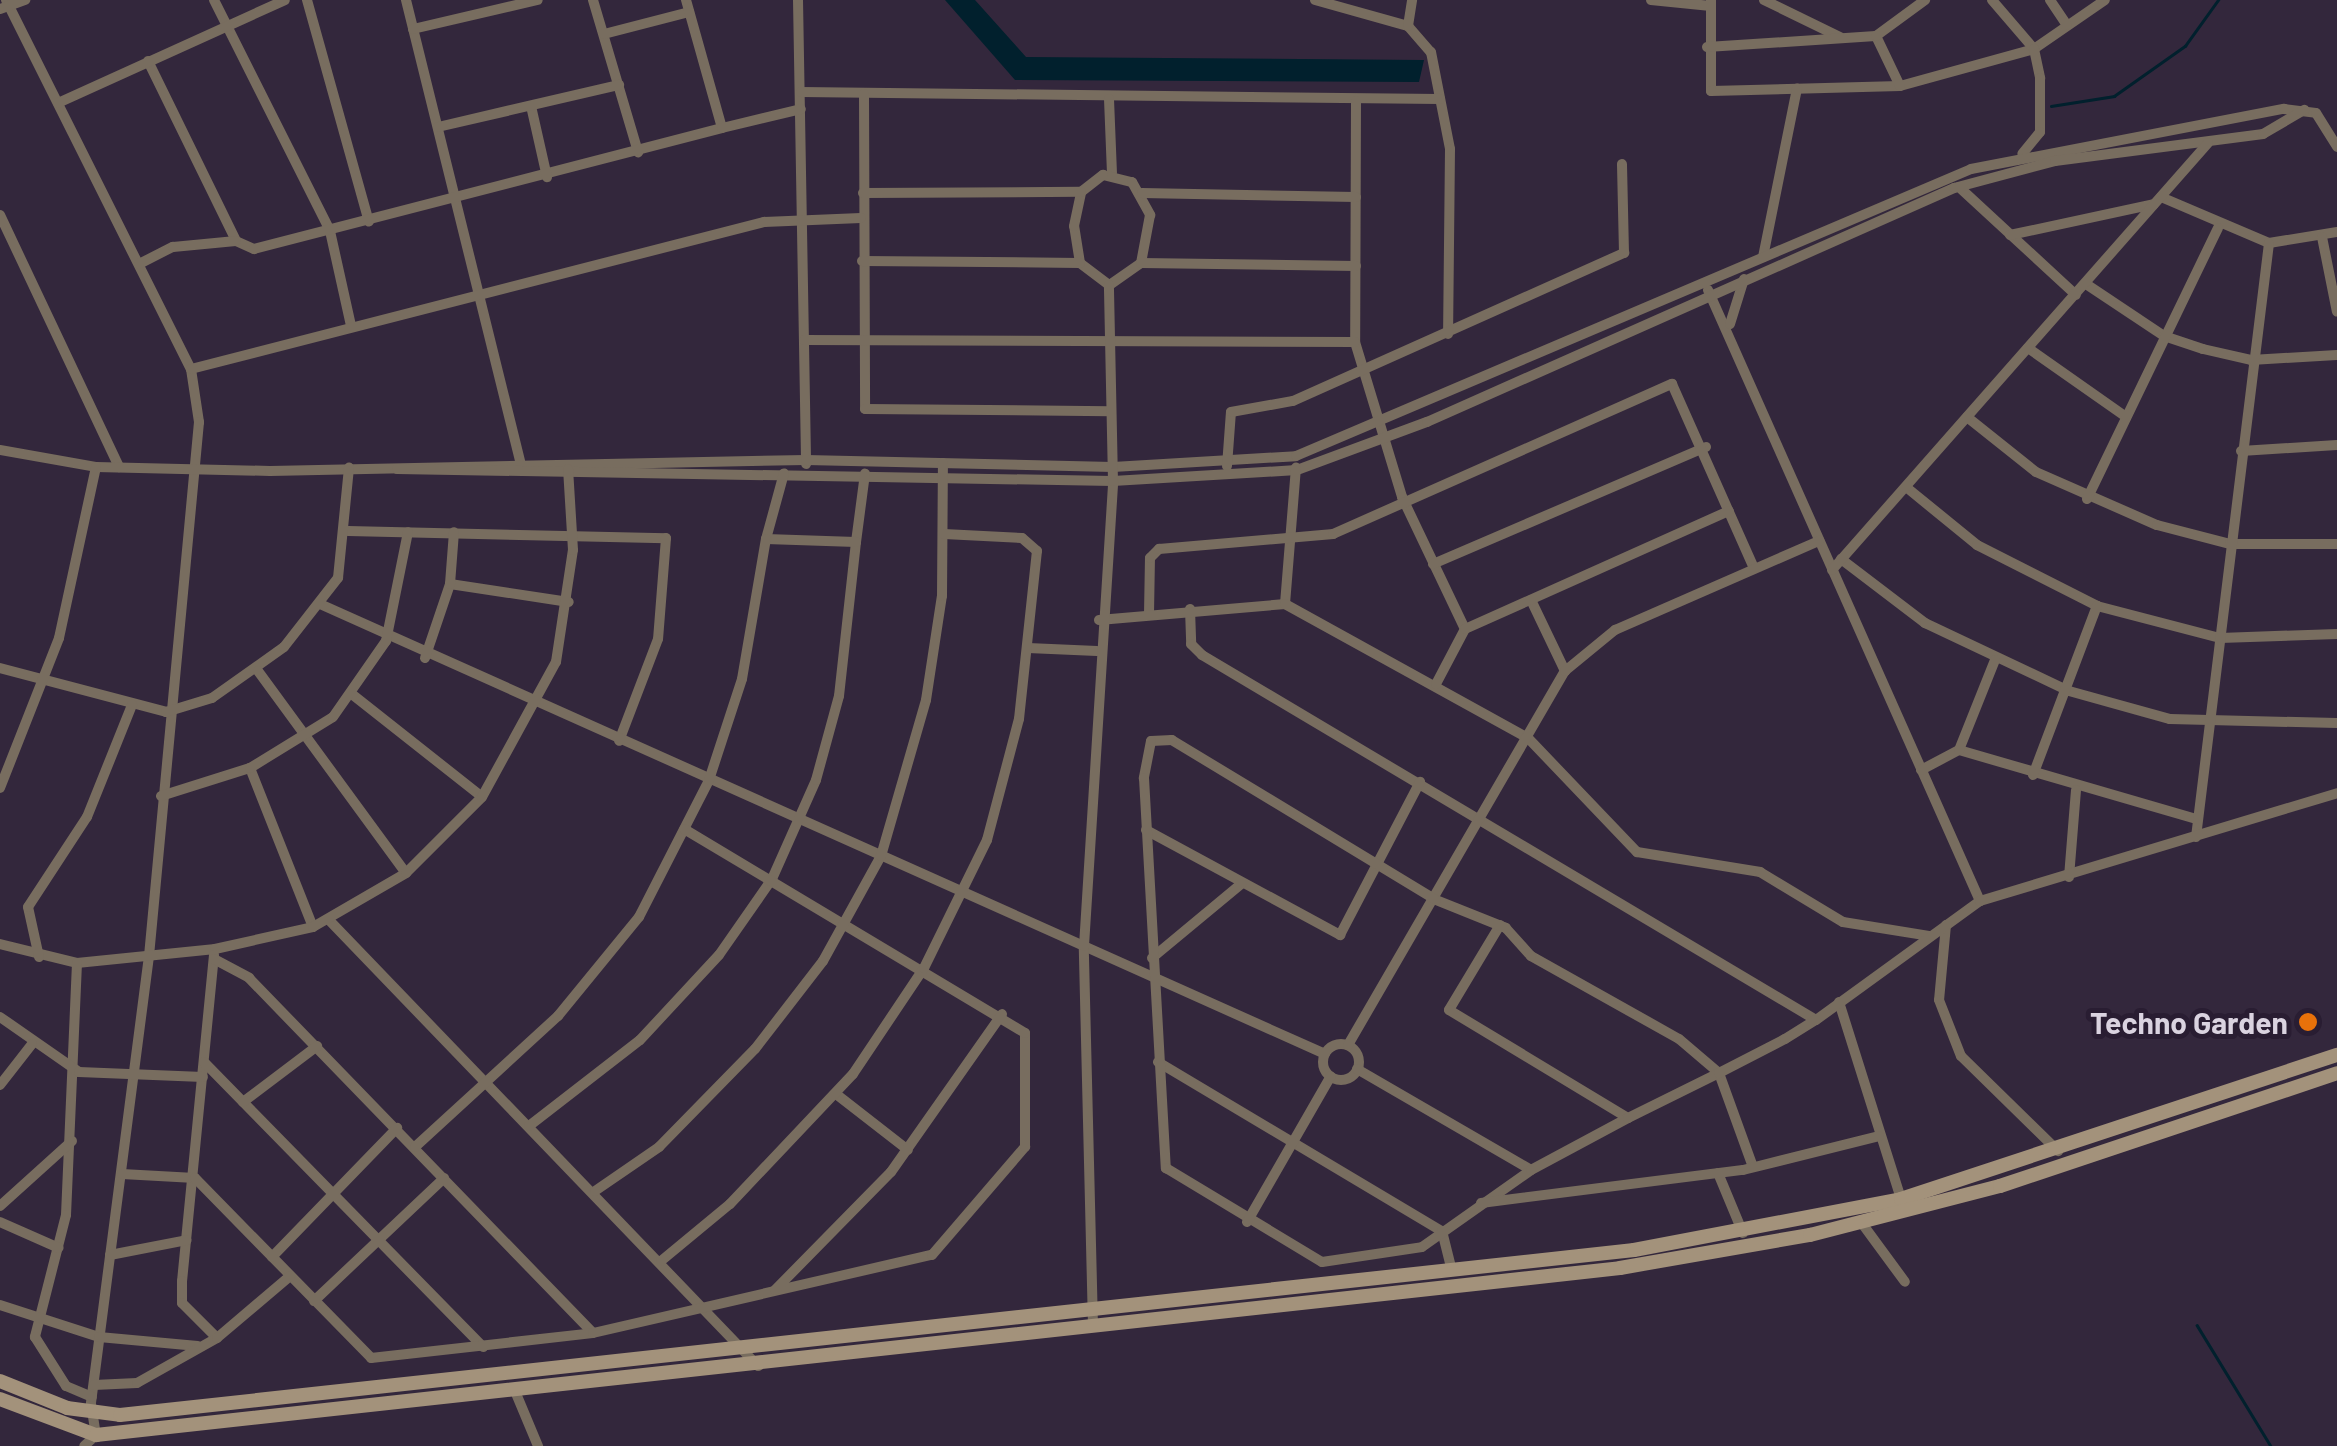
<!DOCTYPE html>
<html>
<head>
<meta charset="utf-8">
<style>
  body { margin:0 }
  #map { position:relative; width:2337px; height:1446px; overflow:hidden; background:#33273c; font-family:Barlow,sans-serif }
  div>[style] { position:absolute }
  [style*='--x'] { left:calc(var(--x)*1px); top:calc(var(--y)*1px); width:calc(var(--w)*1px); rotate:calc(var(--a)*1deg) }
  .water>* { inset:0; background:#01202d }
  .stream>* { height:2.5px; margin:-1.25px; padding:0 1.25px; transform-origin:1.25px; border-radius:1.25px; background:#01202d }
  .street>* { height:10px; margin:-5px; padding:0 5px; transform-origin:5px; border-radius:5px; background:#786d5f }
  .street>.ring { margin:-5px; padding:0; box-sizing:content-box; background:none; border:10px solid #786d5f; border-radius:50% }
  .secondary>* { height:14px; margin:-7px; padding:0 7px; transform-origin:7px; border-radius:7px; background:#a3927b }
  .dots>* { width:28px; height:28px; translate:-50% -50%; box-sizing:border-box; border:5px solid #291d32; border-radius:50% }
  span { translate:-50% -50%; white-space:nowrap; text-align:center; line-height:1.15; -webkit-text-stroke:10px #291d32; paint-order:stroke }
  .poi-label { font-size:30px; color:#dad3e0; font-weight:700 }
  .right { translate:-100% -50%; text-align:right }
</style>
</head>
<body>
<div id="map">
  <div class="water">
    <i style="clip-path:polygon(945px 0,975px 0,1026px 57px,1424px 60px,1419px 82px,1015px 80px)"></i>
  </div>
  <div class="stream">
    <i style="--x:2051;--y:106;--w:64;--a:-9"></i>
    <i style="--x:2114;--y:96;--w:87;--a:-35.2"></i>
    <i style="--x:2185;--y:46;--w:57;--a:-54.3"></i>
    <i style="--x:2197;--y:1325;--w:142;--a:58.6"></i>
  </div>
  <div class="street">
    <i style="--x:6;--y:0;--w:413;--a:63.4"></i>
    <i style="--x:191;--y:369;--w:54;--a:81.4"></i>
    <i style="--x:199;--y:422;--w:536;--a:95.35"></i>
    <i style="--x:149;--y:956;--w:452;--a:97.4"></i>
    <i style="--x:91;--y:1404;--w:31;--a:81"></i>
    <i style="--x:96;--y:1435;--w:16;--a:137"></i>
    <i style="--x:214;--y:0;--w:258;--a:63.3"></i>
    <i style="--x:330;--y:231;--w:97;--a:77.5"></i>
    <i style="--x:307;--y:0;--w:230;--a:74.4"></i>
    <i style="--x:406;--y:0;--w:475;--a:76.1"></i>
    <i style="--x:593;--y:0;--w:159;--a:73.5"></i>
    <i style="--x:798;--y:0;--w:464;--a:89"></i>
    <i style="--x:1315;--y:0;--w:97;--a:15.6"></i>
    <i style="--x:1408;--y:26;--w:35;--a:49"></i>
    <i style="--x:1431;--y:52;--w:99;--a:78.9"></i>
    <i style="--x:1450;--y:149;--w:185;--a:90.6"></i>
    <i style="--x:1651;--y:0;--w:60;--a:5.7"></i>
    <i style="--x:1711;--y:0;--w:91;--a:90"></i>
    <i style="--x:1711;--y:91;--w:189;--a:-1.5"></i>
    <i style="--x:1900;--y:86;--w:139;--a:-15.4"></i>
    <i style="--x:2034;--y:49;--w:86;--a:-34.6"></i>
    <i style="--x:1764;--y:0;--w:85;--a:26"></i>
    <i style="--x:1992;--y:0;--w:65;--a:49.4"></i>
    <i style="--x:2034;--y:49;--w:30;--a:78"></i>
    <i style="--x:2040;--y:78;--w:54;--a:90"></i>
    <i style="--x:2040;--y:132;--w:28;--a:129"></i>
    <i style="--x:2050;--y:0;--w:30;--a:56"></i>
    <i style="--x:0;--y:9;--w:27;--a:-20"></i>
    <i style="--x:1408;--y:26;--w:26;--a:-81"></i>
    <i style="--x:413;--y:29;--w:128;--a:-13.1"></i>
    <i style="--x:604;--y:34;--w:88;--a:-14.5"></i>
    <i style="--x:1876;--y:36;--w:55;--a:64.4"></i>
    <i style="--x:1707;--y:47;--w:169;--a:-3.7"></i>
    <i style="--x:1876;--y:36;--w:61;--a:-36.3"></i>
    <i style="--x:148;--y:61;--w:200;--a:63.9"></i>
    <i style="--x:236;--y:241;--w:20;--a:24"></i>
    <i style="--x:254;--y:249;--w:483;--a:-14.5"></i>
    <i style="--x:722;--y:128;--w:133;--a:-105.7"></i>
    <i style="--x:801;--y:92;--w:639;--a:0.63"></i>
    <i style="--x:864;--y:94;--w:315;--a:89.8"></i>
    <i style="--x:865;--y:409;--w:245;--a:0.5"></i>
    <i style="--x:1109;--y:99;--w:74;--a:87.7"></i>
    <i style="--x:1356;--y:101;--w:241;--a:90.2"></i>
    <i style="--x:1355;--y:342;--w:162;--a:73.1"></i>
    <i style="--x:1402;--y:497;--w:146;--a:64.5"></i>
    <i style="--x:58;--y:103;--w:249;--a:-24.4"></i>
    <i style="--x:531;--y:106;--w:73;--a:77.3"></i>
    <i style="--x:438;--y:127;--w:186;--a:-13.1"></i>
    <i style="--x:722;--y:128;--w:81;--a:-13.5"></i>
    <i style="--x:1103;--y:175;--w:30;--a:14"></i>
    <i style="--x:1132;--y:182;--w:38;--a:61"></i>
    <i style="--x:1150;--y:215;--w:49;--a:100.6"></i>
    <i style="--x:1141;--y:263;--w:39;--a:145"></i>
    <i style="--x:1109;--y:285;--w:36;--a:-143"></i>
    <i style="--x:1080;--y:263;--w:37;--a:-99"></i>
    <i style="--x:1074;--y:226;--w:35;--a:-78"></i>
    <i style="--x:1081;--y:192;--w:28;--a:-38"></i>
    <i style="--x:1959;--y:187;--w:159;--a:42.7"></i>
    <i style="--x:863;--y:193;--w:218;--a:-0.3"></i>
    <i style="--x:1142;--y:193;--w:214;--a:1.1"></i>
    <i style="--x:2161;--y:197;--w:117;--a:23.1"></i>
    <i style="--x:2269;--y:243;--w:69;--a:-9.2"></i>
    <i style="--x:0;--y:215;--w:279;--a:64.7"></i>
    <i style="--x:2010;--y:235;--w:147;--a:-12.1"></i>
    <i style="--x:2322;--y:237;--w:76;--a:78.7"></i>
    <i style="--x:1763;--y:257;--w:172;--a:-78.6"></i>
    <i style="--x:862;--y:261;--w:218;--a:0.5"></i>
    <i style="--x:1141;--y:263;--w:215;--a:0.8"></i>
    <i style="--x:139;--y:264;--w:38;--a:-27"></i>
    <i style="--x:173;--y:247;--w:63;--a:-5.4"></i>
    <i style="--x:2086;--y:284;--w:94;--a:33.7"></i>
    <i style="--x:2164;--y:336;--w:41;--a:18.4"></i>
    <i style="--x:2203;--y:349;--w:49;--a:12.9"></i>
    <i style="--x:2251;--y:360;--w:86;--a:-3.3"></i>
    <i style="--x:1708;--y:290;--w:669;--a:66"></i>
    <i style="--x:1730;--y:324;--w:47;--a:-72.7"></i>
    <i style="--x:804;--y:340;--w:551;--a:0.21"></i>
    <i style="--x:2028;--y:348;--w:120;--a:35.1"></i>
    <i style="--x:191;--y:369;--w:592;--a:-14.39"></i>
    <i style="--x:764;--y:222;--w:97;--a:-2.4"></i>
    <i style="--x:1967;--y:417;--w:88;--a:38.6"></i>
    <i style="--x:2036;--y:472;--w:132;--a:23.7"></i>
    <i style="--x:2157;--y:525;--w:75;--a:14.6"></i>
    <i style="--x:2230;--y:544;--w:107;--a:0"></i>
    <i style="--x:0;--y:450;--w:97;--a:10"></i>
    <i style="--x:96;--y:467;--w:174;--a:1.3"></i>
    <i style="--x:270;--y:471;--w:536;--a:-1.18"></i>
    <i style="--x:806;--y:460;--w:307;--a:1.3"></i>
    <i style="--x:1113;--y:467;--w:183;--a:-3.4"></i>
    <i style="--x:1296;--y:456;--w:733;--a:-23.03"></i>
    <i style="--x:1971;--y:169;--w:319;--a:-10.9"></i>
    <i style="--x:2284;--y:109;--w:32;--a:7"></i>
    <i style="--x:2316;--y:113;--w:40;--a:58"></i>
    <i style="--x:2241;--y:451;--w:96;--a:-3.6"></i>
    <i style="--x:1227;--y:466;--w:54;--a:-85.8"></i>
    <i style="--x:1231;--y:412;--w:63;--a:-10.1"></i>
    <i style="--x:1293;--y:401;--w:363;--a:-24.1"></i>
    <i style="--x:1624;--y:253;--w:89;--a:-91.3"></i>
    <i style="--x:397;--y:469;--w:716;--a:0.96"></i>
    <i style="--x:1113;--y:481;--w:184;--a:-3.4"></i>
    <i style="--x:1297;--y:470;--w:139;--a:-20.3"></i>
    <i style="--x:1427;--y:422;--w:577;--a:-23.94"></i>
    <i style="--x:1954;--y:188;--w:105;--a:-15"></i>
    <i style="--x:2055;--y:161;--w:210;--a:-7.4"></i>
    <i style="--x:2263;--y:134;--w:48;--a:-30.3"></i>
    <i style="--x:1906;--y:487;--w:92;--a:39.2"></i>
    <i style="--x:1977;--y:545;--w:135;--a:26.9"></i>
    <i style="--x:2097;--y:606;--w:127;--a:14.6"></i>
    <i style="--x:2220;--y:638;--w:117;--a:-2"></i>
    <i style="--x:2087;--y:499;--w:301;--a:-64.2"></i>
    <i style="--x:348;--y:531;--w:318;--a:1.3"></i>
    <i style="--x:666;--y:538;--w:101;--a:94.5"></i>
    <i style="--x:658;--y:639;--w:109;--a:110.9"></i>
    <i style="--x:856;--y:542;--w:69;--a:-82.5"></i>
    <i style="--x:1841;--y:559;--w:106;--a:37.3"></i>
    <i style="--x:1925;--y:623;--w:159;--a:25.3"></i>
    <i style="--x:2069;--y:691;--w:105;--a:15.5"></i>
    <i style="--x:2170;--y:719;--w:167;--a:1.4"></i>
    <i style="--x:1433;--y:564;--w:297;--a:-23.2"></i>
    <i style="--x:1832;--y:570;--w:569;--a:-48.63"></i>
    <i style="--x:450;--y:584;--w:120;--a:8.6"></i>
    <i style="--x:1531;--y:600;--w:79;--a:64.4"></i>
    <i style="--x:320;--y:604;--w:1101;--a:24.12"></i>
    <i style="--x:1285;--y:604;--w:137;--a:-85.4"></i>
    <i style="--x:1190;--y:609;--w:35;--a:88"></i>
    <i style="--x:1191;--y:644;--w:16;--a:45"></i>
    <i style="--x:1202;--y:655;--w:714;--a:30.73"></i>
    <i style="--x:1149;--y:614;--w:56;--a:-89"></i>
    <i style="--x:1150;--y:558;--w:13;--a:-45"></i>
    <i style="--x:1159;--y:549;--w:175;--a:-4.9"></i>
    <i style="--x:1333;--y:534;--w:371;--a:-23.9"></i>
    <i style="--x:1672;--y:384;--w:201;--a:66"></i>
    <i style="--x:1099;--y:620;--w:187;--a:-4.9"></i>
    <i style="--x:1285;--y:604;--w:277;--a:28.9"></i>
    <i style="--x:1528;--y:738;--w:158;--a:46.3"></i>
    <i style="--x:1637;--y:852;--w:125;--a:9.2"></i>
    <i style="--x:1760;--y:872;--w:97;--a:31.1"></i>
    <i style="--x:1843;--y:922;--w:87;--a:9.2"></i>
    <i style="--x:1028;--y:648;--w:69;--a:2.5"></i>
    <i style="--x:425;--y:658;--w:78;--a:-71.3"></i>
    <i style="--x:450;--y:584;--w:52;--a:-85.6"></i>
    <i style="--x:0;--y:668;--w:172;--a:14.8"></i>
    <i style="--x:166;--y:712;--w:48;--a:-16.9"></i>
    <i style="--x:212;--y:698;--w:88;--a:-35.3"></i>
    <i style="--x:284;--y:647;--w:88;--a:-52"></i>
    <i style="--x:338;--y:578;--w:111;--a:-84.3"></i>
    <i style="--x:258;--y:671;--w:250;--a:53.8"></i>
    <i style="--x:1436;--y:684;--w:62;--a:-62.2"></i>
    <i style="--x:1465;--y:629;--w:289;--a:-24.1"></i>
    <i style="--x:353;--y:695;--w:164;--a:38.3"></i>
    <i style="--x:1959;--y:750;--w:248;--a:16.2"></i>
    <i style="--x:250;--y:768;--w:171;--a:68.4"></i>
    <i style="--x:1921;--y:770;--w:43;--a:-27.8"></i>
    <i style="--x:1959;--y:750;--w:97;--a:-68.2"></i>
    <i style="--x:2033;--y:775;--w:181;--a:-69.3"></i>
    <i style="--x:0;--y:788;--w:161;--a:-68.5"></i>
    <i style="--x:59;--y:638;--w:175;--a:-77.8"></i>
    <i style="--x:161;--y:796;--w:93;--a:-17.5"></i>
    <i style="--x:250;--y:768;--w:97;--a:-31.6"></i>
    <i style="--x:333;--y:717;--w:93;--a:-55.1"></i>
    <i style="--x:386;--y:641;--w:111;--a:-78.6"></i>
    <i style="--x:1146;--y:830;--w:221;--a:28.4"></i>
    <i style="--x:1340;--y:935;--w:173;--a:-62.4"></i>
    <i style="--x:2196;--y:837;--w:598;--a:-82.99"></i>
    <i style="--x:2069;--y:877;--w:87;--a:-85.4"></i>
    <i style="--x:329;--y:920;--w:619;--a:46.11"></i>
    <i style="--x:1500;--y:925;--w:99;--a:121"></i>
    <i style="--x:1449;--y:1010;--w:209;--a:31.1"></i>
    <i style="--x:1946;--y:925;--w:75;--a:95.3"></i>
    <i style="--x:1939;--y:1000;--w:60;--a:68.6"></i>
    <i style="--x:1961;--y:1056;--w:136;--a:44.4"></i>
    <i style="--x:0;--y:944;--w:79;--a:13.9"></i>
    <i style="--x:77;--y:963;--w:139;--a:-5.8"></i>
    <i style="--x:215;--y:949;--w:100;--a:-12.7"></i>
    <i style="--x:313;--y:927;--w:108;--a:-30.1"></i>
    <i style="--x:406;--y:873;--w:107;--a:-45"></i>
    <i style="--x:482;--y:797;--w:154;--a:-61.3"></i>
    <i style="--x:556;--y:662;--w:113;--a:-81.4"></i>
    <i style="--x:573;--y:550;--w:81;--a:-93.5"></i>
    <i style="--x:214;--y:955;--w:328;--a:95.6"></i>
    <i style="--x:182;--y:1281;--w:22;--a:90"></i>
    <i style="--x:182;--y:1303;--w:49;--a:45"></i>
    <i style="--x:39;--y:957;--w:51;--a:-102.4"></i>
    <i style="--x:28;--y:907;--w:108;--a:-56.8"></i>
    <i style="--x:87;--y:817;--w:121;--a:-68.1"></i>
    <i style="--x:1152;--y:958;--w:116;--a:-39.7"></i>
    <i style="--x:214;--y:959;--w:40;--a:28"></i>
    <i style="--x:249;--y:978;--w:494;--a:45.9"></i>
    <i style="--x:77;--y:963;--w:252;--a:92.5"></i>
    <i style="--x:66;--y:1215;--w:126;--a:104.3"></i>
    <i style="--x:35;--y:1337;--w:58;--a:57.7"></i>
    <i style="--x:66;--y:1386;--w:28;--a:23"></i>
    <i style="--x:1839;--y:1002;--w:207;--a:72.5"></i>
    <i style="--x:0;--y:1017;--w:96;--a:34.8"></i>
    <i style="--x:79;--y:1072;--w:124;--a:2.3"></i>
    <i class="ring" style="left:1323px;top:1044px;width:26px;height:26px"></i>
    <i style="--x:1348;--y:1045;--w:432;--a:-59.9"></i>
    <i style="--x:1565;--y:671;--w:65;--a:-39.4"></i>
    <i style="--x:1615;--y:630;--w:223;--a:-23.6"></i>
    <i style="--x:204;--y:1062;--w:399;--a:45.6"></i>
    <i style="--x:1158;--y:1062;--w:330;--a:30.8"></i>
    <i style="--x:1442;--y:1231;--w:41;--a:76"></i>
    <i style="--x:1357;--y:1069;--w:201;--a:30.1"></i>
    <i style="--x:0;--y:1085;--w:52;--a:-52"></i>
    <i style="--x:836;--y:1094;--w:91;--a:37.9"></i>
    <i style="--x:243;--y:1102;--w:93;--a:-37.1"></i>
    <i style="--x:529;--y:1126;--w:140;--a:-37.8"></i>
    <i style="--x:640;--y:1040;--w:116;--a:-47.1"></i>
    <i style="--x:719;--y:955;--w:93;--a:-55.1"></i>
    <i style="--x:772;--y:879;--w:108;--a:-66"></i>
    <i style="--x:816;--y:780;--w:87;--a:-74.7"></i>
    <i style="--x:839;--y:696;--w:155;--a:-83.7"></i>
    <i style="--x:856;--y:542;--w:90;--a:-178.1"></i>
    <i style="--x:766;--y:539;--w:68;--a:-74.7"></i>
    <i style="--x:415;--y:1147;--w:194;--a:-42.5"></i>
    <i style="--x:558;--y:1016;--w:128;--a:-50.7"></i>
    <i style="--x:639;--y:917;--w:154;--a:-62.9"></i>
    <i style="--x:709;--y:780;--w:106;--a:-71.9"></i>
    <i style="--x:742;--y:679;--w:142;--a:-80.3"></i>
    <i style="--x:1753;--y:1167;--w:100;--a:-109.9"></i>
    <i style="--x:1719;--y:1073;--w:52;--a:-139.6"></i>
    <i style="--x:1679;--y:1039;--w:170;--a:-150.7"></i>
    <i style="--x:1531;--y:956;--w:38;--a:-132"></i>
    <i style="--x:1506;--y:928;--w:75;--a:-158.2"></i>
    <i style="--x:1436;--y:900;--w:309;--a:-148.8"></i>
    <i style="--x:1172;--y:740;--w:21;--a:177"></i>
    <i style="--x:1151;--y:741;--w:38;--a:101"></i>
    <i style="--x:1144;--y:778;--w:391;--a:86.8"></i>
    <i style="--x:1166;--y:1168;--w:182;--a:31.1"></i>
    <i style="--x:1322;--y:1262;--w:101;--a:-8.5"></i>
    <i style="--x:1422;--y:1247;--w:133;--a:-35.2"></i>
    <i style="--x:1531;--y:1170;--w:110;--a:-28.2"></i>
    <i style="--x:1628;--y:1118;--w:102;--a:-26.3"></i>
    <i style="--x:1719;--y:1073;--w:74;--a:-27.3"></i>
    <i style="--x:1785;--y:1039;--w:36;--a:-32"></i>
    <i style="--x:1816;--y:1020;--w:203;--a:-36"></i>
    <i style="--x:1980;--y:901;--w:373;--a:-16.8"></i>
    <i style="--x:1718;--y:1173;--w:65;--a:67.4"></i>
    <i style="--x:122;--y:1174;--w:73;--a:3.1"></i>
    <i style="--x:195;--y:1178;--w:252;--a:45.6"></i>
    <i style="--x:371;--y:1358;--w:223;--a:-6.4"></i>
    <i style="--x:593;--y:1333;--w:348;--a:-13"></i>
    <i style="--x:932;--y:1255;--w:143;--a:-49.3"></i>
    <i style="--x:1025;--y:1147;--w:114;--a:-90"></i>
    <i style="--x:1025;--y:1033;--w:397;--a:-149.1"></i>
    <i style="--x:595;--y:1191;--w:78;--a:-34.5"></i>
    <i style="--x:659;--y:1147;--w:137;--a:-45.6"></i>
    <i style="--x:755;--y:1049;--w:111;--a:-52.3"></i>
    <i style="--x:823;--y:961;--w:120;--a:-61.1"></i>
    <i style="--x:881;--y:856;--w:162;--a:-73.9"></i>
    <i style="--x:926;--y:700;--w:105;--a:-81.3"></i>
    <i style="--x:942;--y:596;--w:133;--a:-89.6"></i>
    <i style="--x:1481;--y:1203;--w:264;--a:-7.2"></i>
    <i style="--x:1743;--y:1170;--w:140;--a:-14"></i>
    <i style="--x:0;--y:1206;--w:97;--a:-42.1"></i>
    <i style="--x:0;--y:1222;--w:64;--a:23.8"></i>
    <i style="--x:1247;--y:1222;--w:168;--a:-60.1"></i>
    <i style="--x:1861;--y:1222;--w:74;--a:53.7"></i>
    <i style="--x:110;--y:1255;--w:78;--a:-11"></i>
    <i style="--x:272;--y:1257;--w:180;--a:-45.9"></i>
    <i style="--x:661;--y:1261;--w:89;--a:-39.6"></i>
    <i style="--x:730;--y:1204;--w:179;--a:-46.6"></i>
    <i style="--x:853;--y:1074;--w:128;--a:-56.2"></i>
    <i style="--x:924;--y:968;--w:143;--a:-63.8"></i>
    <i style="--x:987;--y:840;--w:125;--a:-75.2"></i>
    <i style="--x:1019;--y:719;--w:169;--a:-83.9"></i>
    <i style="--x:1037;--y:551;--w:20;--a:-139"></i>
    <i style="--x:1022;--y:538;--w:78;--a:-177.1"></i>
    <i style="--x:775;--y:1290;--w:165;--a:-45.5"></i>
    <i style="--x:891;--y:1172;--w:193;--a:-54.9"></i>
    <i style="--x:314;--y:1301;--w:179;--a:-43.4"></i>
    <i style="--x:0;--y:1305;--w:104;--a:17.9"></i>
    <i style="--x:99;--y:1337;--w:99;--a:5.2"></i>
    <i style="--x:1093;--y:1326;--w:380;--a:-91.4"></i>
    <i style="--x:1084;--y:946;--w:466;--a:-86.4"></i>
    <i style="--x:1113;--y:481;--w:196;--a:-91.2"></i>
    <i style="--x:94;--y:1385;--w:43;--a:-2.7"></i>
    <i style="--x:137;--y:1383;--w:92;--a:-29.4"></i>
    <i style="--x:217;--y:1338;--w:96;--a:-40.3"></i>
    <i style="--x:515;--y:1391;--w:60;--a:67.3"></i>
  </div>
  <div class="secondary">
    <i style="--x:0;--y:1381;--w:72;--a:21.9"></i>
    <i style="--x:67;--y:1408;--w:53;--a:7.5"></i>
    <i style="--x:120;--y:1415;--w:1523;--a:-6.22"></i>
    <i style="--x:1634;--y:1250;--w:272;--a:-10.8"></i>
    <i style="--x:1901;--y:1199;--w:459;--a:-18.3"></i>
    <i style="--x:0;--y:1399;--w:103;--a:20.6"></i>
    <i style="--x:96;--y:1435;--w:1533;--a:-6.25"></i>
    <i style="--x:1620;--y:1268;--w:193;--a:-9.9"></i>
    <i style="--x:1810;--y:1235;--w:196;--a:-14.5"></i>
    <i style="--x:2000;--y:1186;--w:355;--a:-18.5"></i>
  </div>
  <div class="dots">
    <i style="left:2308px;top:1022px;background:#e8710a"></i>
  </div>
  <div class="poi-label">
    <span class="right" style="left:2288px;top:1022px">Techno Garden</span>
  </div>
</div>
</body>
</html>
